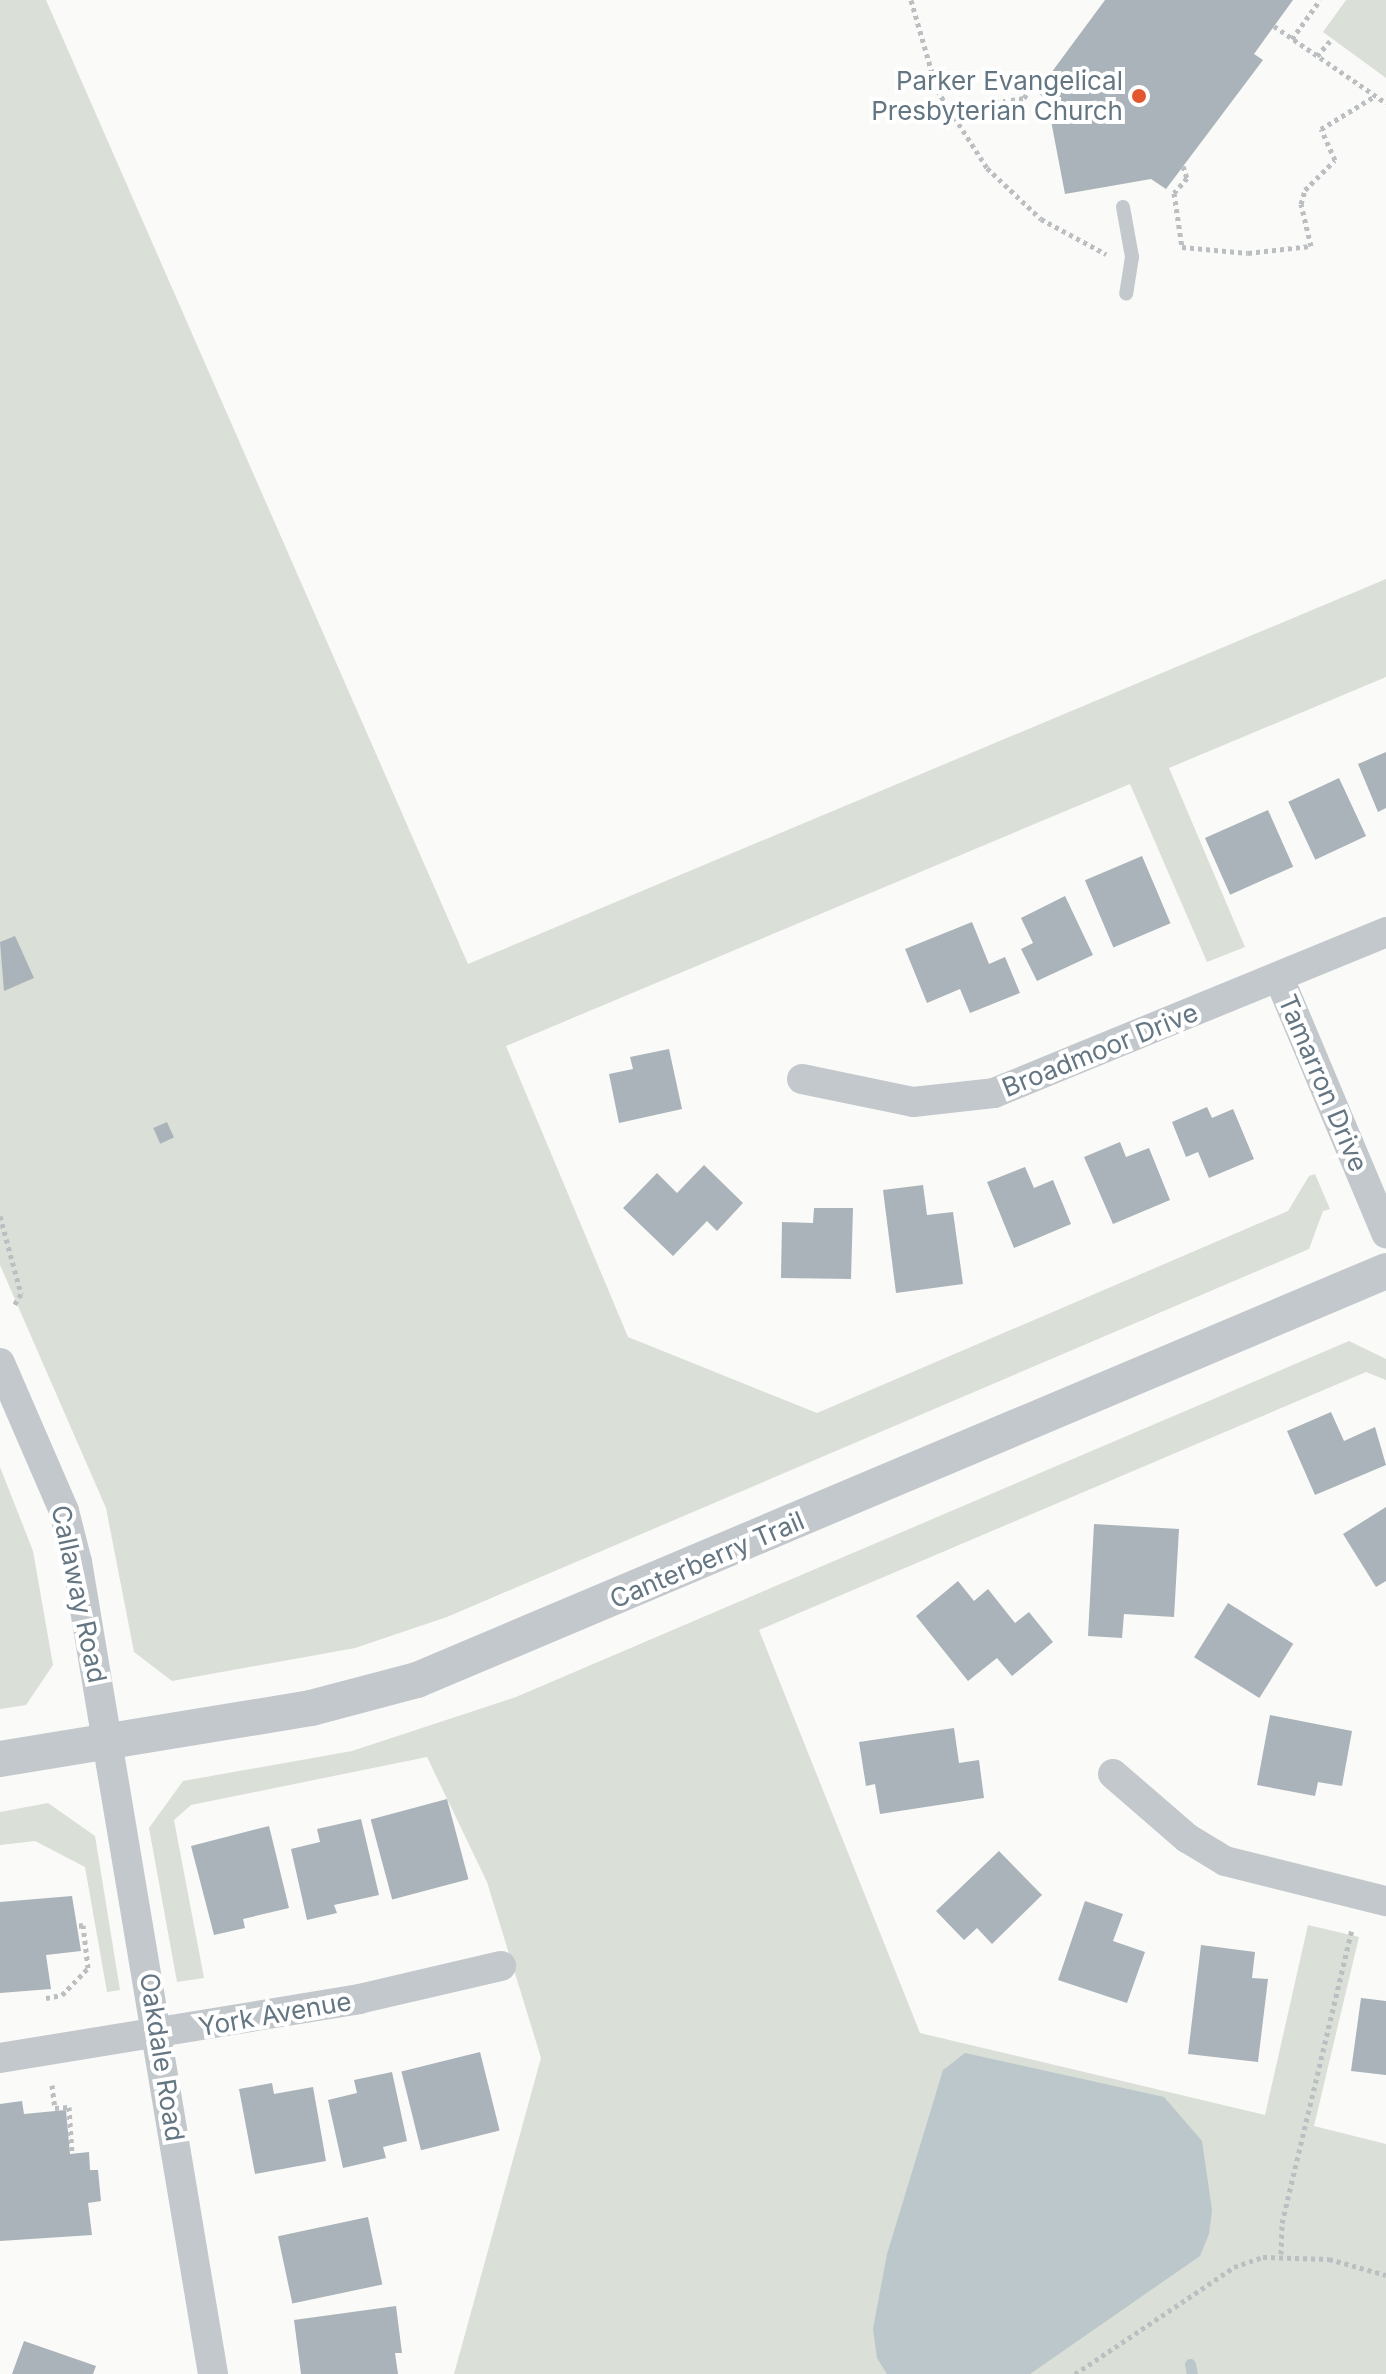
<!DOCTYPE html>
<html>
<head>
<meta charset="utf-8">
<style>
  body { margin:0 }
  #map { position:relative; width:1386px; height:2374px; overflow:hidden; background:#fafaf8; font-family:Inter,sans-serif }
  div>[style] { position:absolute }
  [style*='--x'] { left:calc(var(--x)*1px); top:calc(var(--y)*1px); width:calc(var(--w)*1px); rotate:calc(var(--a)*1deg) }
  .green>* { inset:0; background:#dadfd7 }
  .water>* { inset:0; background:#bbc7cb }
  .stream>* { height:11px; margin:-5.5px; padding:0 5.5px; transform-origin:5.5px; border-radius:5.5px; background:#bbc7cb }
  .building>* { inset:0; background:#aab3b9; transform-origin:0 0 }
  .path>* { height:5px; margin-top:-2.5px; transform-origin:0; background:repeating-linear-gradient(90deg,#bbbfc2 0 4px,transparent 0 8px) }
  .service>* { height:14px; margin:-7px; padding:0 7px; transform-origin:7px; border-radius:7px; background:#c3c8cc }
  .minor>* { height:30px; margin:-15px; padding:0 15px; transform-origin:15px; border-radius:15px; background:#c3c8cc }
  .tertiary>* { height:36px; margin:-18px; padding:0 18px; transform-origin:18px; border-radius:18px; background:#c3c8cc }
  .dots>* { width:22px; height:22px; translate:-50% -50%; box-sizing:border-box; border:4px solid #fff; border-radius:50% }
  span { translate:-50% -50%; white-space:nowrap; text-align:center; line-height:1.15; -webkit-text-stroke:8px #fff; paint-order:stroke }
  .poi-label { font-size:26px; color:#657683 }
  .right { translate:-100% -50%; text-align:right }
  .street-label { font-size:26px; color:#657683 }
</style>
</head>
<body>
<div id="map">
  <div class="green">
    <i style="clip-path:polygon(0 0,46px 0,468px 964px,1386px 579px,1386px 677px,1169px 768px,1245px 947px,1207px 962px,1130px 784px,506px 1046px,628px 1337px,817px 1413px,1288px 1211px,1309px 1176px,1315px 1174px,1330px 1209px,1323px 1211px,1309px 1249px,447px 1617px,355px 1648px,172px 1681px,134px 1652px,106px 1508px,0 1265px)"></i>
    <i style="clip-path:polygon(1346px 0,1386px 0,1386px 78px,1323px 32px)"></i>
    <i style="clip-path:polygon(1349px 1341px,1386px 1359px,1386px 1380px,1366px 1372px,759px 1630px,920px 2033px,1265px 2115px,1308px 1925px,1359px 1937px,1314px 2126px,1386px 2144px,1386px 2374px,454px 2374px,541px 2058px,487px 1882px,427px 1757px,191px 1805px,174px 1820px,204px 1978px,177px 1982px,149px 1828px,183px 1781px,352px 1751px,516px 1697px)"></i>
    <i style="clip-path:polygon(0 1467px,33px 1551px,53px 1665px,26px 1705px,0 1709px)"></i>
    <i style="clip-path:polygon(48px 1803px,95px 1836px,120px 1990px,107px 1992px,85px 1867px,35px 1841px,0 1845px,0 1812px)"></i>
  </div>
  <div class="water">
    <i style="clip-path:polygon(965px 2053px,1164px 2097px,1202px 2141px,1212px 2210px,1209px 2234px,1200px 2256px,1030px 2374px,887px 2374px,877px 2358px,873px 2329px,887px 2254px,943px 2070px)"></i>
  </div>
  <div class="stream">
    <i style="--x:1190;--y:2364;--w:10;--a:79"></i>
  </div>
  <div class="building">
    <i style="clip-path:polygon(1105px 0,1293px 0,1254px 54px,1263px 60px,1166px 189px,1151px 179px,1065px 194px,1047px 100px,1037px 92px)"></i>
    <i style="clip-path:polygon(1386px 752px,1386px 808px,1378px 812px,1358px 764px)"></i>
    <i style="left:1339px;top:778px;width:64px;height:56px;rotate:65deg"></i>
    <i style="left:1268px;top:810px;width:62px;height:69px;rotate:66deg"></i>
    <i style="left:1142px;top:856px;width:73px;height:62px;rotate:67deg"></i>
    <i style="clip-path:polygon(1065px 896px,1093px 955px,1037px 981px,1021px 949px,1033px 943px,1021px 918px)"></i>
    <i style="clip-path:polygon(972px 922px,989px 964px,1005px 957px,1020px 993px,970px 1013px,960px 989px,927px 1003px,905px 949px)"></i>
    <i style="clip-path:polygon(15px 936px,34px 978px,4px 991px,0 942px)"></i>
    <i style="clip-path:polygon(669px 1049px,682px 1109px,619px 1123px,609px 1074px,633px 1069px,630px 1057px)"></i>
    <i style="clip-path:polygon(1207px 1107px,1212px 1118px,1233px 1109px,1254px 1159px,1209px 1178px,1198px 1152px,1186px 1157px,1172px 1122px)"></i>
    <i style="left:167px;top:1122px;width:17px;height:15px;rotate:66deg"></i>
    <i style="clip-path:polygon(1120px 1142px,1126px 1157px,1149px 1148px,1170px 1200px,1113px 1224px,1084px 1157px)"></i>
    <i style="clip-path:polygon(704px 1165px,743px 1203px,717px 1231px,707px 1221px,673px 1256px,623px 1208px,657px 1173px,677px 1193px)"></i>
    <i style="clip-path:polygon(1025px 1167px,1034px 1188px,1053px 1180px,1071px 1224px,1014px 1248px,987px 1182px)"></i>
    <i style="clip-path:polygon(923px 1185px,927px 1215px,953px 1212px,963px 1284px,896px 1293px,883px 1190px)"></i>
    <i style="clip-path:polygon(814px 1208px,853px 1208px,851px 1279px,781px 1278px,782px 1222px,813px 1223px)"></i>
    <i style="clip-path:polygon(1331px 1412px,1344px 1441px,1375px 1427px,1386px 1465px,1315px 1495px,1287px 1431px)"></i>
    <i style="clip-path:polygon(1386px 1507px,1386px 1581px,1376px 1587px,1343px 1534px)"></i>
    <i style="clip-path:polygon(1094px 1524px,1179px 1529px,1174px 1617px,1124px 1614px,1122px 1638px,1088px 1636px)"></i>
    <i style="clip-path:polygon(958px 1581px,974px 1601px,988px 1589px,1015px 1623px,1029px 1612px,1053px 1642px,1012px 1676px,997px 1658px,968px 1681px,916px 1616px)"></i>
    <i style="left:1228px;top:1603px;width:77px;height:64px;rotate:32deg"></i>
    <i style="clip-path:polygon(1270px 1715px,1352px 1731px,1342px 1786px,1318px 1782px,1315px 1796px,1257px 1785px)"></i>
    <i style="clip-path:polygon(954px 1728px,959px 1763px,979px 1760px,984px 1798px,880px 1814px,875px 1784px,866px 1786px,859px 1742px)"></i>
    <i style="left:447px;top:1799px;width:83px;height:79px;rotate:75deg"></i>
    <i style="clip-path:polygon(361px 1819px,379px 1895px,334px 1905px,337px 1913px,307px 1920px,291px 1849px,320px 1842px,317px 1829px)"></i>
    <i style="clip-path:polygon(269px 1826px,289px 1908px,243px 1919px,245px 1928px,214px 1935px,191px 1846px)"></i>
    <i style="clip-path:polygon(999px 1851px,1042px 1895px,992px 1944px,977px 1928px,964px 1940px,936px 1911px)"></i>
    <i style="clip-path:polygon(72px 1896px,81px 1951px,46px 1955px,51px 1989px,0 1993px,0 1902px)"></i>
    <i style="clip-path:polygon(1085px 1901px,1123px 1914px,1113px 1941px,1145px 1952px,1127px 2003px,1058px 1980px)"></i>
    <i style="clip-path:polygon(1201px 1945px,1255px 1952px,1252px 1978px,1268px 1979px,1258px 2062px,1188px 2054px)"></i>
    <i style="clip-path:polygon(1361px 1998px,1386px 2001px,1386px 2075px,1351px 2071px)"></i>
    <i style="left:480px;top:2052px;width:81px;height:81px;rotate:76deg"></i>
    <i style="clip-path:polygon(392px 2072px,407px 2141px,383px 2147px,386px 2158px,343px 2168px,328px 2100px,357px 2093px,354px 2080px)"></i>
    <i style="clip-path:polygon(272px 2083px,274px 2094px,313px 2087px,326px 2161px,255px 2174px,239px 2089px)"></i>
    <i style="clip-path:polygon(22px 2101px,24px 2114px,66px 2110px,70px 2154px,89px 2152px,90px 2170px,98px 2170px,101px 2201px,88px 2203px,92px 2235px,0 2241px,0 2104px)"></i>
    <i style="left:368px;top:2217px;width:69px;height:92px;rotate:78deg"></i>
    <i style="clip-path:polygon(396px 2306px,402px 2353px,395px 2353px,398px 2374px,301px 2374px,294px 2320px)"></i>
    <i style="clip-path:polygon(24px 2341px,96px 2366px,93px 2374px,12px 2374px)"></i>
  </div>
  <div class="path">
    <i style="--x:911;--y:0;--w:94;--a:73.9"></i>
    <i style="--x:937;--y:90;--w:93;--a:57.3"></i>
    <i style="--x:987;--y:168;--w:74;--a:43.4"></i>
    <i style="--x:1041;--y:219;--w:74;--a:28.3"></i>
    <i style="--x:1274;--y:26;--w:136;--a:34.5"></i>
    <i style="--x:1292;--y:39;--w:48;--a:-54.3"></i>
    <i style="--x:1317;--y:56;--w:23;--a:-49"></i>
    <i style="--x:948;--y:109;--w:77;--a:-8.2"></i>
    <i style="--x:1024;--y:98;--w:25;--a:-56"></i>
    <i style="--x:1038;--y:77;--w:8;--a:30"></i>
    <i style="--x:1183;--y:166;--w:13;--a:72"></i>
    <i style="--x:1187;--y:178;--w:20;--a:131"></i>
    <i style="--x:1174;--y:193;--w:55;--a:81.6"></i>
    <i style="--x:1182;--y:247;--w:66;--a:5.2"></i>
    <i style="--x:1248;--y:253;--w:63;--a:-6.3"></i>
    <i style="--x:1311;--y:246;--w:43;--a:-103.4"></i>
    <i style="--x:1301;--y:204;--w:15;--a:-74"></i>
    <i style="--x:1305;--y:190;--w:42;--a:-45"></i>
    <i style="--x:1335;--y:160;--w:34;--a:-114"></i>
    <i style="--x:1321;--y:129;--w:63;--a:-31.4"></i>
    <i style="--x:0;--y:1216;--w:81;--a:74.9"></i>
    <i style="--x:21;--y:1294;--w:15;--a:122"></i>
    <i style="--x:46;--y:1998;--w:16;--a:-11"></i>
    <i style="--x:62;--y:1995;--w:37;--a:-46"></i>
    <i style="--x:88;--y:1968;--w:43;--a:-96.6"></i>
    <i style="--x:83;--y:1925;--w:6;--a:171"></i>
    <i style="--x:52;--y:2085;--w:23;--a:83"></i>
    <i style="--x:55;--y:2108;--w:14;--a:-4"></i>
    <i style="--x:69;--y:2107;--w:47;--a:86.3"></i>
    <i style="--x:1281;--y:2254;--w:31;--a:-88"></i>
    <i style="--x:1282;--y:2223;--w:301;--a:-76.6"></i>
    <i style="--x:1075;--y:2374;--w:192;--a:-33.9"></i>
    <i style="--x:1234;--y:2267;--w:31;--a:-19"></i>
    <i style="--x:1263;--y:2257;--w:66;--a:1.7"></i>
    <i style="--x:1329;--y:2259;--w:59;--a:15.7"></i>
  </div>
  <div class="service">
    <i style="--x:1123;--y:207;--w:51;--a:79.8"></i>
    <i style="--x:1132;--y:257;--w:37;--a:99"></i>
  </div>
  <div class="minor">
    <i style="--x:1279;--y:978;--w:277;--a:67.2"></i>
    <i style="--x:802;--y:1079;--w:113;--a:11.7"></i>
    <i style="--x:913;--y:1102;--w:81;--a:-6.3"></i>
    <i style="--x:994;--y:1093;--w:424;--a:-22.3"></i>
    <i style="--x:0;--y:1363;--w:161;--a:66.6"></i>
    <i style="--x:64;--y:1511;--w:53;--a:75.7"></i>
    <i style="--x:77;--y:1562;--w:823;--a:80.49"></i>
    <i style="--x:1113;--y:1774;--w:98;--a:40.9"></i>
    <i style="--x:1187;--y:1838;--w:44;--a:31.2"></i>
    <i style="--x:1225;--y:1861;--w:166;--a:14"></i>
    <i style="--x:0;--y:2058;--w:364;--a:-9.3"></i>
    <i style="--x:359;--y:1999;--w:146;--a:-13.1"></i>
  </div>
  <div class="tertiary">
    <i style="--x:0;--y:1759;--w:315;--a:-9.3"></i>
    <i style="--x:311;--y:1708;--w:110;--a:-14.8"></i>
    <i style="--x:417;--y:1680;--w:1052;--a:-22.88"></i>
  </div>
  <div class="dots">
    <i style="left:1139px;top:96px;background:#e4572e"></i>
  </div>
  <div class="poi-label">
    <span class="right" style="left:1123px;top:96px">Parker Evangelical<br>Presbyterian Church</span>
  </div>
  <div class="street-label">
    <span style="left:1100px;top:1050px;rotate:-22deg">Broadmoor Drive</span>
    <span style="left:1323px;top:1083px;rotate:67deg">Tamarron Drive</span>
    <span style="left:707px;top:1560px;rotate:-23deg">Canterberry Trail</span>
    <span style="left:79px;top:1594px;rotate:78deg">Callaway Road</span>
    <span style="left:275px;top:2014px;rotate:-10deg">York Avenue</span>
    <span style="left:162px;top:2057px;rotate:81deg">Oakdale Road</span>
  </div>
</div>
</body>
</html>
